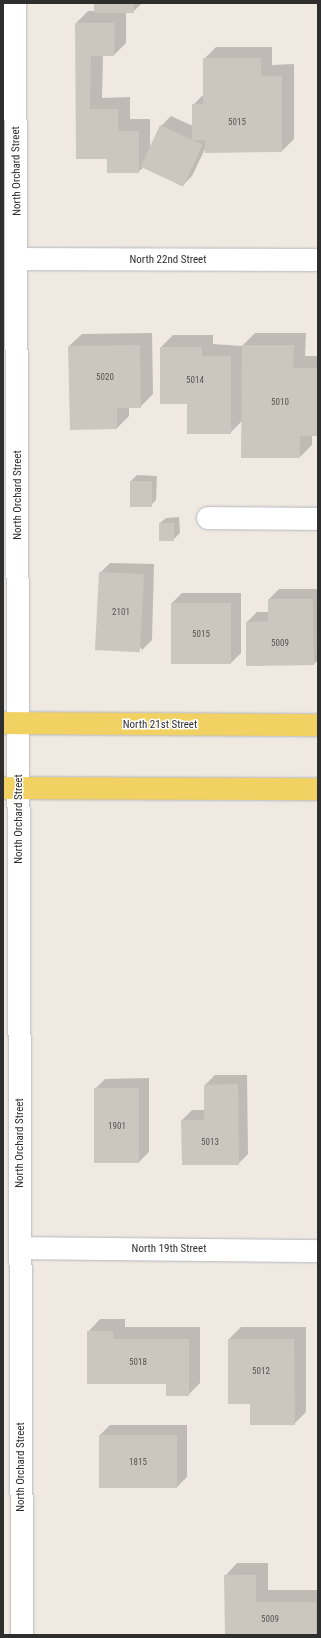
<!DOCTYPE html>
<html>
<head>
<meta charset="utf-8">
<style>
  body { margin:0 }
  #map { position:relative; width:321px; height:1638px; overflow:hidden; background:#efe9e1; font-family:"Roboto Condensed",sans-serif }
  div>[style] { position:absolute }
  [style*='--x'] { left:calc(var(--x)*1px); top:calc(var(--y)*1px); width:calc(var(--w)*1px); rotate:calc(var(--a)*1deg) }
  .shadow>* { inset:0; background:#0003 }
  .building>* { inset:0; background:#cbc7bf; transform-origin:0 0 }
  .roads { filter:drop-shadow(0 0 1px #b4b7c1) drop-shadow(0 0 1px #b4b7c1) }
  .minor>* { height:22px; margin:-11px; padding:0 11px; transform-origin:11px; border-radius:11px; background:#fff }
  .major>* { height:22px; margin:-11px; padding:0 11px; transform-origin:11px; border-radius:11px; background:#f2d163 }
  span { translate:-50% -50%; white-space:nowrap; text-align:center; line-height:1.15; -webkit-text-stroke:3px #fff; paint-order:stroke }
  .number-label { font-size:9px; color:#555452 }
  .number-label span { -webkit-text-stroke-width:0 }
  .street-label { font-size:11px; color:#2e2e2e }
  .frame { position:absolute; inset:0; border:4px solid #2e2e2e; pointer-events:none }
</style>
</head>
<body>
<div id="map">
  <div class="shadow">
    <i style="clip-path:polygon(95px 3px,142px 3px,133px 12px,126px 12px,126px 43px,114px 55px,103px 55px,102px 98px,130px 97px,130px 119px,150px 119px,150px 148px,161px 126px,171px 116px,193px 126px,193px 105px,204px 94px,204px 59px,216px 47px,272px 47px,272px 65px,294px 64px,294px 139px,282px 151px,206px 147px,192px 176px,182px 186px,144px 167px,138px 172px,108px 158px,77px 158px,76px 23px,88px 11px,95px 11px)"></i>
    <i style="clip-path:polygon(152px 333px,153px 394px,140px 407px,129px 407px,129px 416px,117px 428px,69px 346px,82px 334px)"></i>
    <i style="clip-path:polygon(255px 333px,306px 333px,305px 356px,318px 356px,318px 435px,312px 435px,312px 445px,300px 457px,242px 421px,230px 433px,188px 403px,161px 403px,161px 347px,173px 335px,213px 335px,213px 344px,242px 346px)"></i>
    <i style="clip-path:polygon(137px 475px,157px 476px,156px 500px,150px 506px,131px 506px,131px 481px)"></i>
    <i style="clip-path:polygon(179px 517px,180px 533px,174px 539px,160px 523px,166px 518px)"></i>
    <i style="clip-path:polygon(110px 563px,154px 564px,152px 640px,142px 650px,100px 573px)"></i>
    <i style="clip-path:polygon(279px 589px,318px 589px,318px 660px,314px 664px,247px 665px,247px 622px,257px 612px,269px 612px,269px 599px)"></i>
    <i style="clip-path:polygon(182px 593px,241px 593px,241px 653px,231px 663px,172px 603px)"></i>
    <i style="clip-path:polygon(215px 1075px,247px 1075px,248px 1154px,238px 1164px,182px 1120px,192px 1110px,205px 1110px,205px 1085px)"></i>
    <i style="clip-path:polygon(149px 1078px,149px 1152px,139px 1162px,95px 1089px,105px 1079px)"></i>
    <i style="clip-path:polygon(100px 1319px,125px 1319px,125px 1327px,200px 1327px,200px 1383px,188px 1395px,167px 1383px,88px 1332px)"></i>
    <i style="clip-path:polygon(241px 1327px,306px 1327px,306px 1412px,294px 1424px,251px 1403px,229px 1403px,229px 1339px)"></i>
    <i style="clip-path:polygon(110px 1425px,187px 1425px,187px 1477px,177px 1487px,100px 1435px)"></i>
    <i style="clip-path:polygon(237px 1563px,268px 1563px,268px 1590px,318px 1590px,318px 1635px,226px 1635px,225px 1576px)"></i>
  </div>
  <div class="building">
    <i style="left:94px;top:3px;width:40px;height:10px"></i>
    <i style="clip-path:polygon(75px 23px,115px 23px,114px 56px,91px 56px,90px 109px,118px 109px,118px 131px,139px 131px,139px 173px,107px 173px,107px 159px,76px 159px)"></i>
    <i style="clip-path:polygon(203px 58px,261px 58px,261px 76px,282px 76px,282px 152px,205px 153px,205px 140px,192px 140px,192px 104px,203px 104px)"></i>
    <i style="left:160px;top:125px;width:47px;height:46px;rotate:25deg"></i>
    <i style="clip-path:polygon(140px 345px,141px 408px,117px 408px,117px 429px,70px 430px,68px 346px)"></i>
    <i style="clip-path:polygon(242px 345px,294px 345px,293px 368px,318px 368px,318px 436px,300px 436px,300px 458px,241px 458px)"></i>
    <i style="clip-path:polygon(160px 347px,202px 347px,202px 356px,231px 356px,231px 434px,187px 434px,187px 404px,160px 404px)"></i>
    <i style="left:130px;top:481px;width:22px;height:26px"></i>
    <i style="left:159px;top:523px;width:15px;height:18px"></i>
    <i style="left:99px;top:572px;width:45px;height:78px;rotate:3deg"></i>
    <i style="clip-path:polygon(268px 599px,313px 599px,314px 665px,246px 666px,246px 622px,268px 621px)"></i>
    <i style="left:171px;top:603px;width:60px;height:61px"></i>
    <i style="clip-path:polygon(238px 1084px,239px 1165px,182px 1165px,181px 1120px,204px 1120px,204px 1085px)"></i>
    <i style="left:94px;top:1088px;width:45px;height:75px"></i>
    <i style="clip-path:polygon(87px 1331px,113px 1331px,113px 1339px,189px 1339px,189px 1396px,166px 1396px,166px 1384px,87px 1384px)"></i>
    <i style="clip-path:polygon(228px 1339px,294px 1339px,295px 1425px,250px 1425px,250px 1404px,228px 1404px)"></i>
    <i style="left:99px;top:1435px;width:78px;height:53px"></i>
    <i style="clip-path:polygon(224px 1575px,256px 1575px,256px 1602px,316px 1602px,316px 1635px,225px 1635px)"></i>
  </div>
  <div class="roads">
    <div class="minor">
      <i style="--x:15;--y:3;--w:1632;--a:89.75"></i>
      <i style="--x:18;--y:259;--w:300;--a:0.2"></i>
      <i style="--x:208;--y:518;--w:110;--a:0.5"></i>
      <i style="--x:20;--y:1248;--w:298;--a:0.6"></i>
    </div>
    <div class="major">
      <i style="--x:3;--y:723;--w:315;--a:0.4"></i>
      <i style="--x:3;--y:788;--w:315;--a:0.2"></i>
    </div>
  </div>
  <div class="number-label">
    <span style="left:237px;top:122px">5015</span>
    <span style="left:105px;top:377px">5020</span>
    <span style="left:195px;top:380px">5014</span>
    <span style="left:280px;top:402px">5010</span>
    <span style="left:121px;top:612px">2101</span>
    <span style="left:201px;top:634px">5015</span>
    <span style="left:280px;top:643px">5009</span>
    <span style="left:117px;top:1126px">1901</span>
    <span style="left:210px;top:1142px">5013</span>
    <span style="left:138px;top:1362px">5018</span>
    <span style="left:261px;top:1371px">5012</span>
    <span style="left:138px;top:1462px">1815</span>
    <span style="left:270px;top:1619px">5009</span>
  </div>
  <div class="street-label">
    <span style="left:17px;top:171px;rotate:-91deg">North Orchard Street</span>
    <span style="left:168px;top:260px">North 22nd Street</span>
    <span style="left:18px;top:495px;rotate:-90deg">North Orchard Street</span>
    <span style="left:160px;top:725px">North 21st Street</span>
    <span style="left:19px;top:819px;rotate:-90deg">North Orchard Street</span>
    <span style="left:20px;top:1143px;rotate:-90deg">North Orchard Street</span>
    <span style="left:169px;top:1249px">North 19th Street</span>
    <span style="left:21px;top:1467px;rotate:-90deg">North Orchard Street</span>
  </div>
  <div class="frame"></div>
</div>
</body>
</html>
